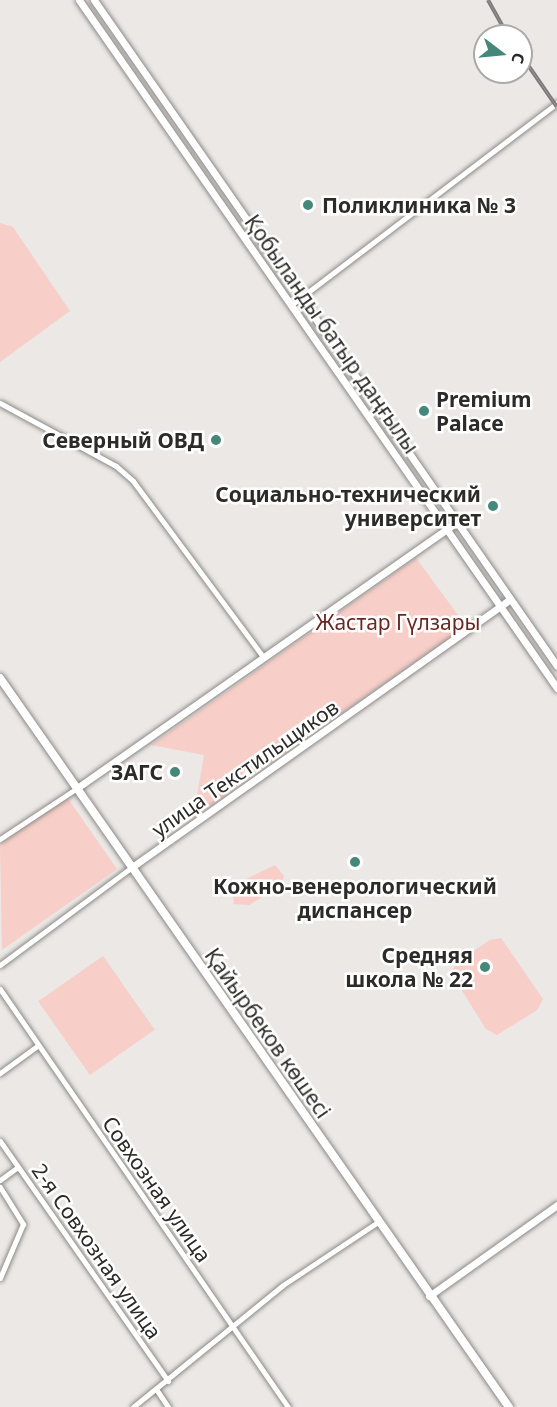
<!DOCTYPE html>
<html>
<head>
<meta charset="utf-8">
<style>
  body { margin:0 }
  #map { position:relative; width:557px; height:1407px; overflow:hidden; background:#ebe8e5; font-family:"Noto Sans",sans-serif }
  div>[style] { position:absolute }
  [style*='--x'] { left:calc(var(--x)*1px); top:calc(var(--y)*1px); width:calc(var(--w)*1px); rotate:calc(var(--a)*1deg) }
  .green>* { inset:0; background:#f7cec8; transform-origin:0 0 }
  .roads { filter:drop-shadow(0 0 2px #8c8a87) drop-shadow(0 0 2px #8c8a87) }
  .minor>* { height:5px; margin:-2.5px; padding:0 2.5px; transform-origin:2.5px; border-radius:2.5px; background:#fff }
  .tertiary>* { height:7px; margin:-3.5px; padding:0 3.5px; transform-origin:3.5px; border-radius:3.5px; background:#fff }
  .secondary>* { height:8px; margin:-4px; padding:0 4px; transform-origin:4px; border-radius:4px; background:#fff }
  .rail>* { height:4px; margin-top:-2px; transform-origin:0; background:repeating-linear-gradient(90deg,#fff 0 4.5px,#7e7c7a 0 9px); box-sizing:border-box; border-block:2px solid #7e7c7a }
  .dots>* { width:16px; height:16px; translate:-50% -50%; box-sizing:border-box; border:3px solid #fff; border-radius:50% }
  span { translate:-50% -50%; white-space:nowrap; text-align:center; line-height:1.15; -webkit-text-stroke:5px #fff; paint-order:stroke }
  .poi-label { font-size:21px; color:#2c2b2a; font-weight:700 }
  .left { translate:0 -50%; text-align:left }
  .right { translate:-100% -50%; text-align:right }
  .street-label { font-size:21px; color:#2c2b2a }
  .park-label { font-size:21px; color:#6b2723 }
  .north { position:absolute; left:473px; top:24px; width:60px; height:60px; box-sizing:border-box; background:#fff; border:2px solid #abaaaa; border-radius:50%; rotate:106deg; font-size:16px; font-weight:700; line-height:24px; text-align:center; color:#2c2b2a }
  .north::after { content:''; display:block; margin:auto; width:21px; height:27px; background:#458879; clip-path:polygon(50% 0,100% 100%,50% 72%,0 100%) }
</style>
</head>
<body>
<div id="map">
  <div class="green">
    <i style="clip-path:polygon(0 223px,13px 227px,70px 311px,0 362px)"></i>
    <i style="clip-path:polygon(416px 558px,466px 626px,193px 818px,204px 755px,151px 745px)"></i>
    <i style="clip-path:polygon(67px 797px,117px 869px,2px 950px,0 844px)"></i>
    <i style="clip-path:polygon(275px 865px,284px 876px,281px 886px,249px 905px,234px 904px,232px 886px)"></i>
    <i style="clip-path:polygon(501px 938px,543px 999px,537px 1010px,497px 1035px,486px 1029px,451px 973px,457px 962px,490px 940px)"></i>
    <i style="left:103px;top:956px;width:90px;height:79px;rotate:55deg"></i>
  </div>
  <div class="roads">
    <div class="minor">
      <i style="--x:291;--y:305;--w:334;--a:-37.2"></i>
      <i style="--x:0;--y:403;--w:132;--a:28.5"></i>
      <i style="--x:116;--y:466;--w:23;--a:41"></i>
      <i style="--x:133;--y:481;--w:219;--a:53.5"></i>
      <i style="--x:0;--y:839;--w:92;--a:-33.5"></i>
      <i style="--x:0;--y:965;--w:164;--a:-36.6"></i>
      <i style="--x:0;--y:989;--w:508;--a:55.43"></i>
      <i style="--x:0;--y:1073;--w:46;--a:-36.1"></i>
      <i style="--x:0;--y:1141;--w:293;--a:55"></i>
      <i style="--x:0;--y:1180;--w:22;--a:-36"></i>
      <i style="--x:0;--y:1187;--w:44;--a:58.1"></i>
      <i style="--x:23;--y:1224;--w:59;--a:113.1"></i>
      <i style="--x:156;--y:1389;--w:22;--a:56"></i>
      <i style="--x:133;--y:1407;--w:193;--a:-39.1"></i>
      <i style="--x:283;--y:1285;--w:114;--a:-33.6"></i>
    </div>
    <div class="tertiary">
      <i style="--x:79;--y:0;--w:838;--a:55.21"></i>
      <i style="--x:94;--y:0;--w:811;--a:55.19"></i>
      <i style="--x:77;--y:788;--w:464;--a:-35"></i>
      <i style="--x:132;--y:867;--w:463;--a:-35.3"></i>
      <i style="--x:429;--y:1296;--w:157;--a:-35.4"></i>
    </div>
    <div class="secondary">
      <i style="--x:0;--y:678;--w:889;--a:55.08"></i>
    </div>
  </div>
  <div class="rail">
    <i style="--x:488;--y:0;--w:41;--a:60.9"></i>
    <i style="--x:521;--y:55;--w:63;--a:55.3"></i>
  </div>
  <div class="dots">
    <i style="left:308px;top:205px;background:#458879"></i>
    <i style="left:424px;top:411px;background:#458879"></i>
    <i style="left:216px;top:440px;background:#458879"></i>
    <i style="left:493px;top:506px;background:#458879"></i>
    <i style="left:175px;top:772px;background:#458879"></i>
    <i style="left:355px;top:862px;background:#458879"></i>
    <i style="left:485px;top:967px;background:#458879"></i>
  </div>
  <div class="poi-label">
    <span class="left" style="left:322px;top:205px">Поликлиника № 3</span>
    <span class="left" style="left:436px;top:411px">Premium<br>Palace</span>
    <span class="right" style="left:204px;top:440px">Северный ОВД</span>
    <span class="right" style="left:481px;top:506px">Социально-технический<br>университет</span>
    <span class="right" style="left:163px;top:772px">ЗАГС</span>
    <span style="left:355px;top:898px">Кожно-венерологический<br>диспансер</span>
    <span class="right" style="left:473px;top:967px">Средняя<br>школа № 22</span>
  </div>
  <div class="street-label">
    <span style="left:332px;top:334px;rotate:55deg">Қобыланды батыр даңғылы</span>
    <span style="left:245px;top:768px;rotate:-35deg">улица Текстильщиков</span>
    <span style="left:268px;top:1033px;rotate:55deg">Қайырбеков көшесі</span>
    <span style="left:157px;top:1189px;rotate:55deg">Совхозная улица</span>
    <span style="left:97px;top:1251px;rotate:55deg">2-я Совхозная улица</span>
  </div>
  <div class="park-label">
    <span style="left:398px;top:622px">Жастар Гүлзары</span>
  </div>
  <div class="north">С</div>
</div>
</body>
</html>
